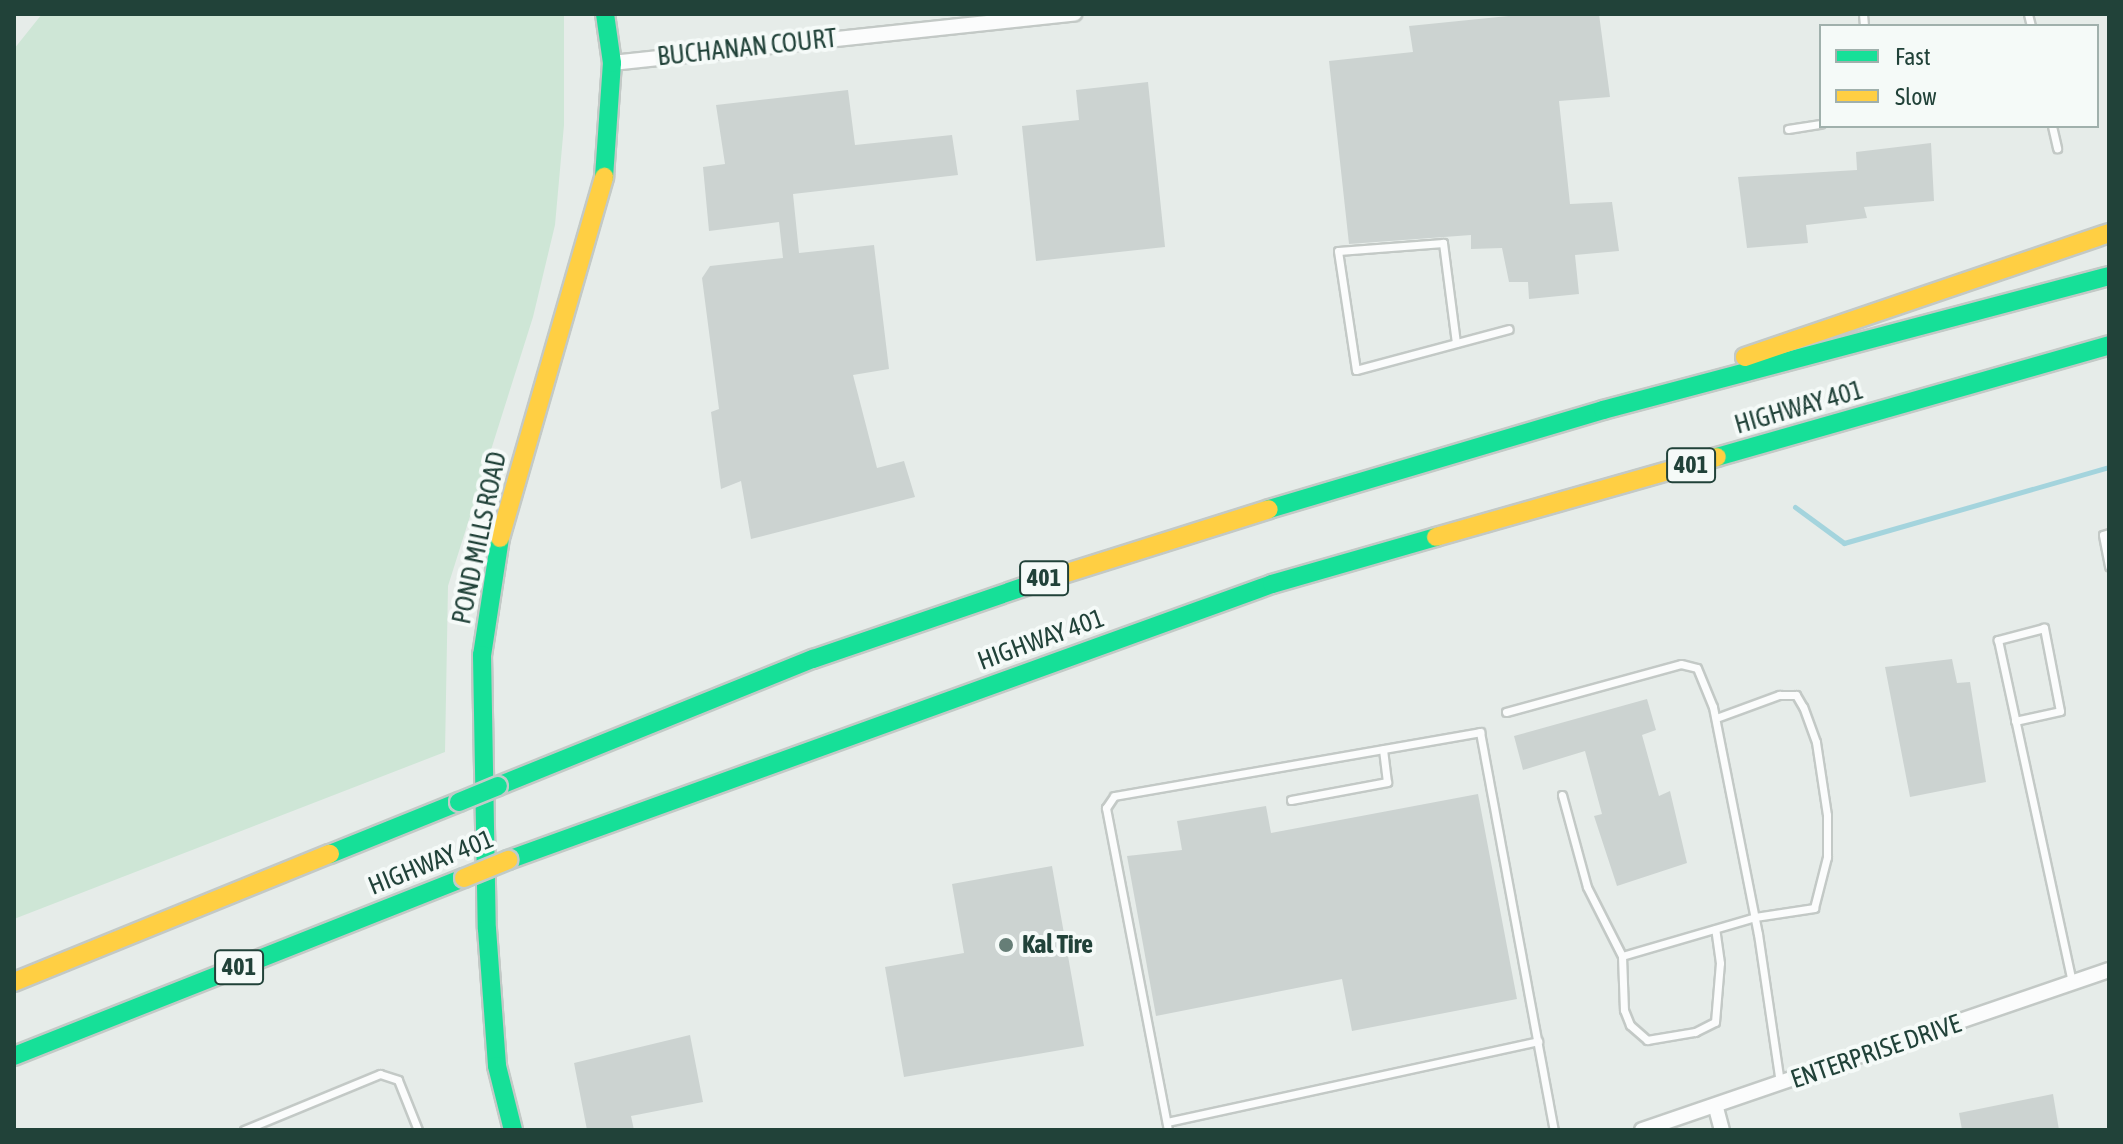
<!DOCTYPE html>
<style>
body{margin:0}
#map{position:relative;width:2123px;height:1144px;overflow:hidden;background:#e6ece9;font-family:"Asap Condensed",sans-serif}
div>[style]{position:absolute}
.green>*{inset:0;background:#cee6d6}
.stream>*{height:5px;margin:-2.5px;padding:0 2.5px;transform-origin:2.5px;border-radius:2.5px;background:#a4d4dd}
.building>*{inset:0;background:#ccd3d1}
.roads{filter:drop-shadow(2px 0 #c3c9c6) drop-shadow(-2px 0 #c3c9c6) drop-shadow(0 2px #c3c9c6) drop-shadow(0 -2px #c3c9c6)}
.lane>*{height:7px;margin:-3.5px;padding:0 3.5px;transform-origin:3.5px;border-radius:3.5px;background:#fbfcfc}
.street>*{height:14px;margin:-7px;padding:0 7px;transform-origin:7px;border-radius:7px;background:#fbfcfc}
.fast>*{height:18px;margin:-9px;padding:0 9px;transform-origin:9px;border-radius:9px;background:#16e098}
.slow>*{height:18px;margin:-9px;padding:0 9px;transform-origin:9px;border-radius:9px;background:#ffcf43}
.bridges{filter:drop-shadow(2px 0 #c1cbc8) drop-shadow(-2px 0 #c1cbc8) drop-shadow(0 2px #c1cbc8) drop-shadow(0 -2px #c1cbc8)}
.fast-bridge>*{height:18px;margin:-9px;padding:0 9px;transform-origin:9px;border-radius:9px;background:#16e098}
.slow-bridge>*{height:18px;margin:-9px;padding:0 9px;transform-origin:9px;border-radius:9px;background:#ffcf43}
.dots>*{width:22px;height:22px;translate:-50% -50%;box-sizing:border-box;border:4px solid #f5faf8;border-radius:50%}
span{translate:-50% -50%;white-space:nowrap;text-align:center;line-height:1.15;-webkit-text-stroke:8px #f5faf8;paint-order:stroke}
.shield-label span{padding:2px 6px;background:#f5faf8;border:2px solid;border-radius:6px;-webkit-text-stroke-width:0}
.shield-label{font-size:24px;color:#214239;font-weight:700}
.street-label{font-size:26px;color:#214239}
.poi-label{font-size:26px;color:#214239;font-weight:700}
.left{translate:0 -50%;text-align:left}
.frame{position:absolute;inset:0;border:16px solid #214239;pointer-events:none}
.legend{position:absolute;left:1819px;top:24px;width:280px;height:104px;box-sizing:border-box;background:#f5faf8;border:2px solid #a0b0ac;margin:0;padding:10px 14px;list-style:none;font-size:24px;color:#214239}
.legend li{display:flex;align-items:center;gap:16px;height:40px}
.legend b{width:40px;border:2px solid #a0b0ac}
</style>
<div id="map">
<div class="green">
<i style="clip-path:polygon(42px 14px,564px 14px,564px 125px,555px 225px,533px 317px,448px 586px,445px 752px,14px 919px,14px 49px)"></i>
</div>
<div class="stream">
<i style="left:1795px;top:507px;width:61px;rotate:36.3deg"></i>
<i style="left:1844px;top:543px;width:276px;rotate:-16deg"></i>
</div>
<div class="building">
<i style="clip-path:polygon(1528px 14px,1599px 14px,1610px 97px,1559px 101px,1570px 204px,1612px 202px,1619px 251px,1575px 255px,1579px 294px,1529px 299px,1528px 282px,1509px 282px,1502px 248px,1471px 249px,1471px 235px,1349px 244px,1329px 61px,1413px 52px,1409px 26px)"></i>
<i style="clip-path:polygon(1148px 82px,1165px 247px,1036px 261px,1022px 126px,1079px 120px,1076px 90px)"></i>
<i style="clip-path:polygon(848px 90px,855px 145px,952px 135px,958px 175px,793px 194px,799px 253px,874px 245px,889px 369px,853px 375px,877px 468px,904px 461px,915px 497px,751px 539px,741px 481px,721px 489px,711px 412px,719px 409px,702px 278px,710px 266px,783px 258px,779px 222px,709px 231px,703px 167px,725px 164px,716px 105px)"></i>
<i style="clip-path:polygon(1931px 143px,1934px 201px,1864px 207px,1867px 218px,1806px 225px,1808px 243px,1747px 248px,1738px 177px,1857px 170px,1856px 152px)"></i>
<i style="clip-path:polygon(1952px 659px,1957px 683px,1970px 682px,1986px 782px,1910px 797px,1885px 667px)"></i>
<i style="clip-path:polygon(1647px 699px,1656px 730px,1642px 735px,1659px 796px,1670px 791px,1687px 863px,1617px 886px,1594px 816px,1602px 814px,1585px 751px,1523px 770px,1514px 736px)"></i>
<i style="clip-path:polygon(1478px 794px,1517px 999px,1352px 1031px,1342px 979px,1156px 1016px,1127px 856px,1182px 850px,1177px 821px,1266px 806px,1271px 833px)"></i>
<i style="clip-path:polygon(1052px 866px,1084px 1046px,904px 1077px,885px 967px,964px 953px,952px 884px)"></i>
<i style="clip-path:polygon(690px 1035px,703px 1102px,631px 1116px,634px 1130px,587px 1130px,574px 1063px)"></i>
<i style="clip-path:polygon(2053px 1094px,2059px 1130px,1962px 1130px,1959px 1113px)"></i>
</div>
<div class="roads">
<div class="lane">
<i style="left:1863px;top:14px;width:12px;rotate:85deg"></i>
<i style="left:2028px;top:14px;width:12px;rotate:76deg"></i>
<i style="left:2052px;top:126px;width:23px;rotate:77deg"></i>
<i style="left:1788px;top:129px;width:33px;rotate:-9deg"></i>
<i style="left:1456px;top:343px;width:101px;rotate:-97.4deg"></i>
<i style="left:1443px;top:243px;width:105px;rotate:175.6deg"></i>
<i style="left:1338px;top:251px;width:120px;rotate:81.4deg"></i>
<i style="left:1356px;top:370px;width:158px;rotate:-15deg"></i>
<i style="left:2109px;top:533px;width:6px;rotate:162deg"></i>
<i style="left:2103px;top:535px;width:32px;rotate:79deg"></i>
<i style="left:1506px;top:712px;width:181px;rotate:-15.3deg"></i>
<i style="left:1681px;top:664px;width:16px;rotate:14deg"></i>
<i style="left:1697px;top:668px;width:42px;rotate:67.7deg"></i>
<i style="left:1713px;top:707px;width:231px;rotate:78.8deg"></i>
<i style="left:1758px;top:934px;width:151px;rotate:81.6deg"></i>
<i style="left:2015px;top:721px;width:46px;rotate:-12.5deg"></i>
<i style="left:2060px;top:711px;width:85px;rotate:-100.9deg"></i>
<i style="left:2044px;top:628px;width:48px;rotate:165.4deg"></i>
<i style="left:1998px;top:640px;width:351px;rotate:77.8deg"></i>
<i style="left:1562px;top:795px;width:95px;rotate:74.8deg"></i>
<i style="left:1587px;top:887px;width:77px;rotate:63.1deg"></i>
<i style="left:1622px;top:956px;width:139px;rotate:-16.3deg"></i>
<i style="left:1755px;top:917px;width:60px;rotate:-8.7deg"></i>
<i style="left:1814px;top:908px;width:53px;rotate:-75.7deg"></i>
<i style="left:1827px;top:857px;width:42px;rotate:-90deg"></i>
<i style="left:1827px;top:815px;width:74px;rotate:-98.6deg"></i>
<i style="left:1816px;top:742px;width:37px;rotate:-110deg"></i>
<i style="left:1803px;top:707px;width:14px;rotate:-120deg"></i>
<i style="left:1796px;top:695px;width:17px;rotate:180deg"></i>
<i style="left:1779px;top:695px;width:67px;rotate:159.9deg"></i>
<i style="left:1291px;top:800px;width:98px;rotate:-10.6deg"></i>
<i style="left:1387px;top:782px;width:33px;rotate:-97deg"></i>
<i style="left:1622px;top:956px;width:54px;rotate:87.9deg"></i>
<i style="left:1624px;top:1010px;width:16px;rotate:68deg"></i>
<i style="left:1630px;top:1025px;width:23px;rotate:41deg"></i>
<i style="left:1647px;top:1040px;width:49px;rotate:-9.5deg"></i>
<i style="left:1695px;top:1032px;width:22px;rotate:-27deg"></i>
<i style="left:1715px;top:1022px;width:59px;rotate:-85.2deg"></i>
<i style="left:1720px;top:963px;width:34px;rotate:-98deg"></i>
<i style="left:1167px;top:1122px;width:380px;rotate:-12.3deg"></i>
<i style="left:244px;top:1130px;width:147px;rotate:-22.4deg"></i>
<i style="left:380px;top:1074px;width:19px;rotate:18deg"></i>
<i style="left:398px;top:1080px;width:54px;rotate:68.2deg"></i>
<i style="left:1168px;top:1130px;width:328px;rotate:-100.9deg"></i>
<i style="left:1106px;top:808px;width:14px;rotate:-56deg"></i>
<i style="left:1114px;top:796px;width:372px;rotate:-9.9deg"></i>
<i style="left:1480px;top:732px;width:405px;rotate:79.5deg"></i>
</div>
<div class="street">
<i style="left:612px;top:63px;width:465px;rotate:-6.1deg"></i>
<i style="left:1716px;top:1108px;width:23px;rotate:75deg"></i>
<i style="left:1642px;top:1130px;width:494px;rotate:-18.9deg"></i>
</div>
<div class="fast">
<i style="left:604px;top:177px;width:114px;rotate:-86deg"></i>
<i style="left:612px;top:63px;width:49px;rotate:-98.1deg"></i>
<i style="left:1717px;top:457px;width:408px;rotate:-15.9deg"></i>
<i style="left:1269px;top:509px;width:348px;rotate:-16.5deg"></i>
<i style="left:1603px;top:410px;width:523px;rotate:-14.83deg"></i>
<i style="left:500px;top:538px;width:118px;rotate:98.7deg"></i>
<i style="left:482px;top:655px;width:274px;rotate:89deg"></i>
<i style="left:487px;top:929px;width:137px;rotate:85.8deg"></i>
<i style="left:497px;top:1066px;width:66px;rotate:76deg"></i>
<i style="left:498px;top:786px;width:340px;rotate:-22deg"></i>
<i style="left:813px;top:659px;width:235px;rotate:-18.9deg"></i>
<i style="left:330px;top:854px;width:139px;rotate:-22deg"></i>
<i style="left:508px;top:860px;width:812px;rotate:-19.86deg"></i>
<i style="left:1272px;top:584px;width:171px;rotate:-16deg"></i>
<i style="left:14px;top:1056px;width:484px;rotate:-21.6deg"></i>
</div>
<div class="slow">
<i style="left:1745px;top:357px;width:385px;rotate:-18.8deg"></i>
<i style="left:1436px;top:537px;width:292px;rotate:-15.9deg"></i>
<i style="left:500px;top:538px;width:376px;rotate:-73.9deg"></i>
<i style="left:1035px;top:583px;width:245px;rotate:-17.5deg"></i>
<i style="left:14px;top:982px;width:341px;rotate:-22.1deg"></i>
</div>
</div>
<div class="bridges">
<div class="fast-bridge">
<i style="left:459px;top:802px;width:42px;rotate:-22.3deg"></i>
</div>
<div class="slow-bridge">
<i style="left:464px;top:878px;width:48px;rotate:-22.2deg"></i>
</div>
</div>
<div class="dots">
<i style="left:1006px;top:945px;background:#667e77"></i>
</div>
<div class="shield-label">
<span style="left:1691px;top:465px">401</span>
<span style="left:1044px;top:578px">401</span>
<span style="left:239px;top:967px">401</span>
</div>
<div class="street-label">
<span style="left:747px;top:48px;rotate:-6deg">BUCHANAN COURT</span>
<span style="left:1799px;top:408px;rotate:-16deg">HIGHWAY 401</span>
<span style="left:480px;top:538px;rotate:-78deg">POND MILLS ROAD</span>
<span style="left:1041px;top:640px;rotate:-20deg">HIGHWAY 401</span>
<span style="left:431px;top:863px;rotate:-22deg">HIGHWAY 401</span>
<span style="left:1876px;top:1052px;rotate:-19deg">ENTERPRISE DRIVE</span>
</div>
<div class="poi-label">
<span class="left" style="left:1022px;top:945px">Kal Tire</span>
</div>
<div class="frame"></div>
<ul class="legend">
<li><b style="height:10px;background:#16e098"></b>Fast</li>
<li><b style="height:10px;background:#ffcf43"></b>Slow</li>
</ul>
</div>
